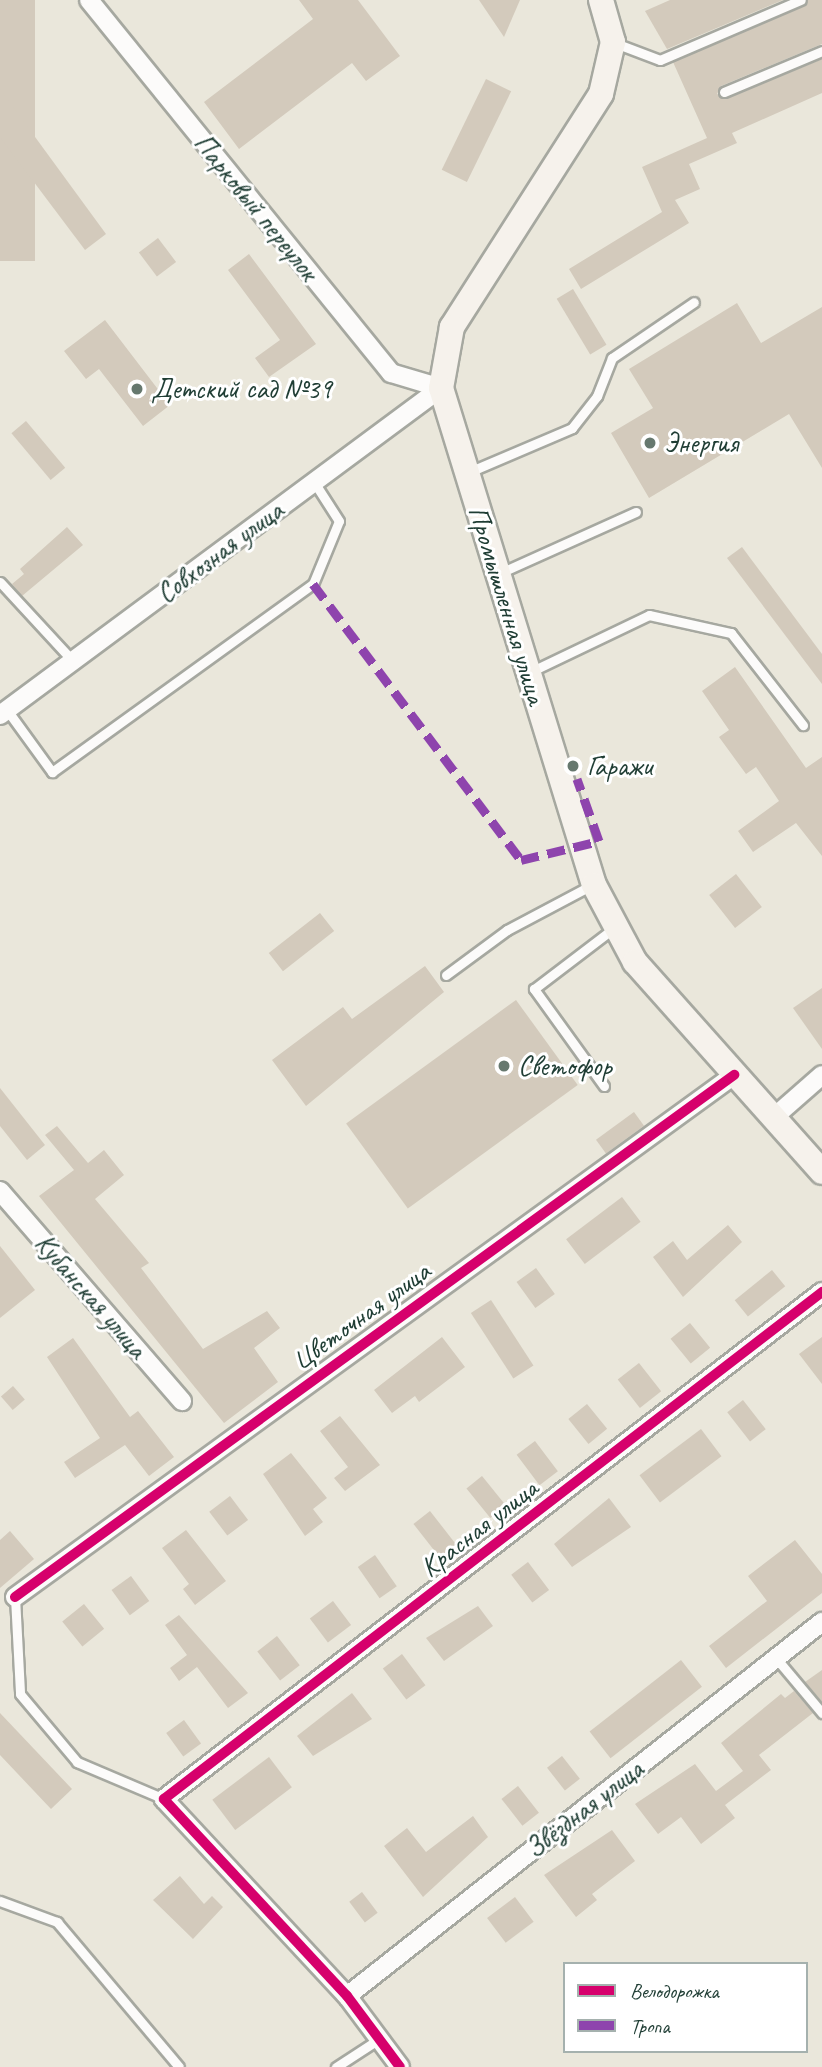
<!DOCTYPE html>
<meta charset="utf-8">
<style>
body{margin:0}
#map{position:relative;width:822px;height:2067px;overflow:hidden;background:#eae7db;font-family:Caveat,sans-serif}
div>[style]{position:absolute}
.building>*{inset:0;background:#d3cabc;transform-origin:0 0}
.roads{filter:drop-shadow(2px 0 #a6a8a0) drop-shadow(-2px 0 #a6a8a0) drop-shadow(0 2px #a6a8a0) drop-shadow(0 -2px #a6a8a0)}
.service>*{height:9px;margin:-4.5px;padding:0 4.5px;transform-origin:4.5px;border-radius:4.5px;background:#fcfbfa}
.minor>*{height:18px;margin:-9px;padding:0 9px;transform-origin:9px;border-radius:9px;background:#fcfbfa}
.secondary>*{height:24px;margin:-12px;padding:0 12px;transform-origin:12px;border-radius:12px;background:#f6f2ec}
.quiet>*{height:9px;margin-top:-4.5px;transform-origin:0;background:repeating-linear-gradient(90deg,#8e44ad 0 18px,transparent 0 27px)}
.cycleway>*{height:10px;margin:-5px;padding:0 5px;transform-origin:5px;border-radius:5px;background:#d6006c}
.dots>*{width:19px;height:19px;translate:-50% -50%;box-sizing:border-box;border:4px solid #fff;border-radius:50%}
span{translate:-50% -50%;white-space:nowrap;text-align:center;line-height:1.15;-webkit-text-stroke:6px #fff;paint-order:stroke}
.street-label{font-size:28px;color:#1f3d34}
.poi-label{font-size:28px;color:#1f3d34}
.left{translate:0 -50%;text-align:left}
.legend{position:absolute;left:563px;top:1962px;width:245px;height:91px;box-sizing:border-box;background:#fff;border:2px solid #a5b1ae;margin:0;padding:9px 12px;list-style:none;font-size:21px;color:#1f3d34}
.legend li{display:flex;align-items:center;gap:14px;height:35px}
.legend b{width:35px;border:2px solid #a5b1ae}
</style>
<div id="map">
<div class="building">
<i style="left:0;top:0;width:35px;height:261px"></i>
<i style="clip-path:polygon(299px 0,358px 0,400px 56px,366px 81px,352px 63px,239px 149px,204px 102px,313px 19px)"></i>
<i style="clip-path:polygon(479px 0,520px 0,504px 37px)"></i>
<i style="clip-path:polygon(670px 0,783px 0,667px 49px,645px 11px)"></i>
<i style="clip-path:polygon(808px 0,822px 0,822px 44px,721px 86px,717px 94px,727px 98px,822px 59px,822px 93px,732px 133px,737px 143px,689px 164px,700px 189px,675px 200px,689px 223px,581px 289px,569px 269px,662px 212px,642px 167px,707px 138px,673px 62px)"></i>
<i style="left:486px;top:79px;width:28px;height:101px;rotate:26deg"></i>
<i style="clip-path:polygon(0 89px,106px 234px,85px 250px,0 137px)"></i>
<i style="left:158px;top:238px;width:30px;height:24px;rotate:53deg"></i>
<i style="clip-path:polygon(249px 254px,316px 344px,269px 377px,255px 358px,280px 340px,228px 270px)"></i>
<i style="left:573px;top:289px;width:65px;height:19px;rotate:59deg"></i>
<i style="clip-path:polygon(737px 303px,761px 343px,822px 307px,822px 468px,789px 414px,649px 498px,611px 433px,653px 408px,629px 369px)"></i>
<i style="clip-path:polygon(105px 320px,170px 405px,143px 426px,99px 369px,86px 379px,64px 351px)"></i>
<i style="left:26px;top:421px;width:61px;height:19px;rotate:50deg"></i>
<i style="clip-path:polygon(67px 527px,83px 545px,22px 596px,12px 584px,24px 574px,20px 569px)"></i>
<i style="clip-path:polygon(742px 547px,822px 654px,822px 684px,727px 558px)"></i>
<i style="clip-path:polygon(735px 667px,806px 768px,822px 757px,822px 856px,796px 823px,753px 852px,738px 831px,779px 801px,756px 767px,746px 774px,719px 737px,729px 730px,702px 691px)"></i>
<i style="left:736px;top:874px;width:42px;height:34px;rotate:52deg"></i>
<i style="left:320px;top:913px;width:23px;height:65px;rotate:52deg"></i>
<i style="clip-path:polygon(425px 966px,444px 992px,306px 1106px,272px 1060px,343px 1007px,352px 1019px)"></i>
<i style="clip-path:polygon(822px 988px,822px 1049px,793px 1008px)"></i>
<i style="left:516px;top:1000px;width:105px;height:210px;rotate:54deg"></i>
<i style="clip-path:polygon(0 1088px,45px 1145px,27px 1160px,0 1126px)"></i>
<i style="left:634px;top:1112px;width:17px;height:47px;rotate:54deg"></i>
<i style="clip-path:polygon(57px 1126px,88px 1163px,104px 1150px,124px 1175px,95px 1199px,149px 1263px,141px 1268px,203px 1349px,267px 1311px,280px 1328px,254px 1348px,278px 1382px,224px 1423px,39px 1196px,74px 1170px,45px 1135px)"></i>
<i style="left:622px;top:1197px;width:31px;height:70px;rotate:53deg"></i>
<i style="clip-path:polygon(728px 1225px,742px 1242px,683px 1297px,653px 1257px,673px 1241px,687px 1260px)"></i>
<i style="clip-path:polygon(0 1246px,35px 1290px,0 1318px)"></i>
<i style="left:536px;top:1268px;width:32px;height:24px;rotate:54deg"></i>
<i style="left:772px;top:1270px;width:21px;height:48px;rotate:51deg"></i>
<i style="left:491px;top:1300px;width:78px;height:24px;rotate:57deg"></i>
<i style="left:690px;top:1323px;width:32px;height:25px;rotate:51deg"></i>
<i style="clip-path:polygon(442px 1337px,465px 1367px,419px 1402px,415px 1396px,392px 1413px,374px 1390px)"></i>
<i style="clip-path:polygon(822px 1337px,822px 1384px,799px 1354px)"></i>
<i style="clip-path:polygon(73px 1338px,130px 1417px,138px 1411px,174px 1457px,149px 1476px,125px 1445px,75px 1478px,64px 1462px,100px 1438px,47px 1357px)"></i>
<i style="left:639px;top:1363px;width:36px;height:27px;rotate:52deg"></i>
<i style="left:13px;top:1386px;width:18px;height:16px;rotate:49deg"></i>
<i style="left:743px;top:1400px;width:37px;height:20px;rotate:52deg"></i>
<i style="left:587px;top:1404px;width:32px;height:24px;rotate:51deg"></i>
<i style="clip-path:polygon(340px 1416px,380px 1465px,345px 1491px,334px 1478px,348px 1467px,320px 1431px)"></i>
<i style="left:701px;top:1429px;width:34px;height:77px;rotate:53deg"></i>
<i style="left:535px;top:1441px;width:38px;height:23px;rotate:53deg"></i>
<i style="clip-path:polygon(291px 1453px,327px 1498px,313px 1509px,323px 1522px,305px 1536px,263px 1474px)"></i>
<i style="left:482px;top:1476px;width:38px;height:20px;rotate:51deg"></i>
<i style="left:230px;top:1496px;width:30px;height:26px;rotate:53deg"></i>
<i style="clip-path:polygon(609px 1498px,631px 1527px,572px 1567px,554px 1544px)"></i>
<i style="left:430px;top:1511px;width:44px;height:21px;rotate:52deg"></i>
<i style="clip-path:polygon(186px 1530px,226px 1581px,195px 1605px,183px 1589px,189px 1584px,162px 1548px)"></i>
<i style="clip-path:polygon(10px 1531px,34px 1559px,0 1588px,0 1540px)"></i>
<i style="clip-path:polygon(795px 1540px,822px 1574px,822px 1593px,726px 1668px,709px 1646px,767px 1601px,748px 1576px)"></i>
<i style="left:375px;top:1555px;width:38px;height:21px;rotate:55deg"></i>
<i style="left:528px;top:1562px;width:35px;height:21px;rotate:53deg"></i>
<i style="left:131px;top:1576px;width:31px;height:24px;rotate:54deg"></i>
<i style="left:333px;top:1601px;width:30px;height:29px;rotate:53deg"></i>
<i style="left:84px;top:1604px;width:32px;height:28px;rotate:51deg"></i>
<i style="clip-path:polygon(478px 1606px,493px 1626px,444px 1661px,426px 1638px)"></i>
<i style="clip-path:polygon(179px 1615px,248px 1693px,228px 1708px,197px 1667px,179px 1681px,170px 1668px,187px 1655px,165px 1625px)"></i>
<i style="left:277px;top:1636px;width:37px;height:25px;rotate:52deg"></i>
<i style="left:402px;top:1654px;width:39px;height:24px;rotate:53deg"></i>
<i style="left:681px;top:1660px;width:34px;height:116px;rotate:52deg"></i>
<i style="clip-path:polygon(822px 1670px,822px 1702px,805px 1682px)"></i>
<i style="clip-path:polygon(794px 1691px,813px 1713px,759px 1755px,771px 1770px,725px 1805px,735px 1818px,701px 1844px,681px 1817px,658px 1834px,635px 1804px,695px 1764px,716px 1791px,743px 1771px,721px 1743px,781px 1694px,785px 1698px)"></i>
<i style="clip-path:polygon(352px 1693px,372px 1719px,313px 1756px,297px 1736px)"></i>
<i style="clip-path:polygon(0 1713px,72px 1789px,51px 1809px,0 1755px)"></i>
<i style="left:184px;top:1720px;width:29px;height:22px;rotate:54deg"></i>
<i style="left:562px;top:1756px;width:29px;height:19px;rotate:52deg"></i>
<i style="left:269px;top:1757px;width:38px;height:71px;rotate:53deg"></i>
<i style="left:518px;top:1786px;width:34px;height:21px;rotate:52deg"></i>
<i style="clip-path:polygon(473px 1816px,488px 1837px,423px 1897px,384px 1846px,407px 1828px,426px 1852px)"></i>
<i style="clip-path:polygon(612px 1830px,635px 1861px,592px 1894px,597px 1900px,576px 1917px,544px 1875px)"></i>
<i style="clip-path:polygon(180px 1876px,204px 1904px,212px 1896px,223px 1907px,193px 1939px,153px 1900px)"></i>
<i style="left:362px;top:1892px;width:26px;height:16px;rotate:53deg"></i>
<i style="left:515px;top:1897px;width:31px;height:35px;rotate:53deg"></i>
</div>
<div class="roads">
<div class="service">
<i style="left:615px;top:43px;width:48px;rotate:20.7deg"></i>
<i style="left:660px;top:60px;width:153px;rotate:-23.1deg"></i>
<i style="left:724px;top:92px;width:106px;rotate:-22.7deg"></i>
<i style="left:469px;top:472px;width:112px;rotate:-23.1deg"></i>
<i style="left:572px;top:428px;width:41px;rotate:-52deg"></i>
<i style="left:597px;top:396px;width:41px;rotate:-68.5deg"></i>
<i style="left:612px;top:358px;width:99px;rotate:-34.3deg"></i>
<i style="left:500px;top:573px;width:149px;rotate:-24.2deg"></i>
<i style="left:0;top:582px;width:108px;rotate:47.3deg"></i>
<i style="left:530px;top:672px;width:132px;rotate:-25.6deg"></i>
<i style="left:649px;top:615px;width:84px;rotate:12.4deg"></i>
<i style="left:731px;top:633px;width:117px;rotate:52deg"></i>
<i style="left:7px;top:710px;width:77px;rotate:54deg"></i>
<i style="left:52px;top:772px;width:322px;rotate:-35.8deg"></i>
<i style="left:313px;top:584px;width:68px;rotate:-67.6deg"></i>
<i style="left:339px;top:521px;width:46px;rotate:-122.7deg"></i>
<i style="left:446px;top:975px;width:76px;rotate:-36.4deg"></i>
<i style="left:507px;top:930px;width:96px;rotate:-27.9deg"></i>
<i style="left:604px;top:1086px;width:120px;rotate:-125.8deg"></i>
<i style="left:534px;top:989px;width:101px;rotate:-37.3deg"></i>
<i style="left:15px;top:1597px;width:97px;rotate:87deg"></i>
<i style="left:20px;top:1694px;width:89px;rotate:50deg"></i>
<i style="left:77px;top:1762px;width:95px;rotate:23deg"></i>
<i style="left:776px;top:1658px;width:72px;rotate:50.1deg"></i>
<i style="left:0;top:1901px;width:61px;rotate:20.2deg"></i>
<i style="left:57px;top:1922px;width:189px;rotate:49.9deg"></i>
<i style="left:336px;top:2067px;width:51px;rotate:-33.1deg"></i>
</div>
<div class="minor">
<i style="left:89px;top:0;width:480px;rotate:51deg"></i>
<i style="left:391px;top:373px;width:52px;rotate:16.7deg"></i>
<i style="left:0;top:715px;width:549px;rotate:-36.56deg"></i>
<i style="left:773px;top:1118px;width:65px;rotate:-41.3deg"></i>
<i style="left:0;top:1191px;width:278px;rotate:49.1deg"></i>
<i style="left:15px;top:1597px;width:889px;rotate:-35.98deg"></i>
<i style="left:347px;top:1996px;width:605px;rotate:-38.22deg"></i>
<i style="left:400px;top:2067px;width:89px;rotate:-126.7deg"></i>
<i style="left:347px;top:1996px;width:269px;rotate:-132.9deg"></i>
<i style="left:164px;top:1799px;width:831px;rotate:-37.61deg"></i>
</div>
<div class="secondary">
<i style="left:601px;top:0;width:44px;rotate:74.1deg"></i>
<i style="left:613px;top:42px;width:53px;rotate:103deg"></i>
<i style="left:601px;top:94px;width:277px;rotate:122.6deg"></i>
<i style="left:452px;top:327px;width:62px;rotate:100.2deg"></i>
<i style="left:441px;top:388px;width:520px;rotate:72.89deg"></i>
<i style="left:594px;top:885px;width:87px;rotate:62deg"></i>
<i style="left:635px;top:962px;width:281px;rotate:48.3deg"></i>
</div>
</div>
<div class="quiet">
<i style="left:313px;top:584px;width:346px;rotate:53deg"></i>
<i style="left:521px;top:860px;width:80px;rotate:-13.7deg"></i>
<i style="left:599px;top:841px;width:66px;rotate:-109.5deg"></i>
</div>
<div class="cycleway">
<i style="left:15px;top:1597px;width:889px;rotate:-35.98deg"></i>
<i style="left:400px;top:2067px;width:89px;rotate:-126.7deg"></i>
<i style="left:347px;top:1996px;width:269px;rotate:-132.9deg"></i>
<i style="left:164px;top:1799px;width:831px;rotate:-37.61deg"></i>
</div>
<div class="dots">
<i style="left:137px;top:389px;background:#66786e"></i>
<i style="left:650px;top:443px;background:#66786e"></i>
<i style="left:573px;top:766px;background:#66786e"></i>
<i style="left:504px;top:1066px;background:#66786e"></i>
</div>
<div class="street-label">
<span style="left:256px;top:207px;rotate:51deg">Парковый переулок</span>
<span style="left:220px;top:552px;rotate:-37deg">Совхозная улица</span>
<span style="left:507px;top:605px;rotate:73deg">Промышленная улица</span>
<span style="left:91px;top:1296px;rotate:49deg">Кубанская улица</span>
<span style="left:361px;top:1316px;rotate:-36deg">Цветочная улица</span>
<span style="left:479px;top:1528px;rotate:-38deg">Красная улица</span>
<span style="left:584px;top:1809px;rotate:-38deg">Звёздная улица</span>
</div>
<div class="poi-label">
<span class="left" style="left:151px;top:389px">Детский сад №39</span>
<span class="left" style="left:664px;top:443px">Энергия</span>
<span class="left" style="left:587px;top:766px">Гаражи</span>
<span class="left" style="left:518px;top:1066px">Светофор</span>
</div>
<ul class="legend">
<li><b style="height:9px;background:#d6006c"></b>Велодорожка</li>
<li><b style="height:9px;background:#8e44ad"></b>Тропа</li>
</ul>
</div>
